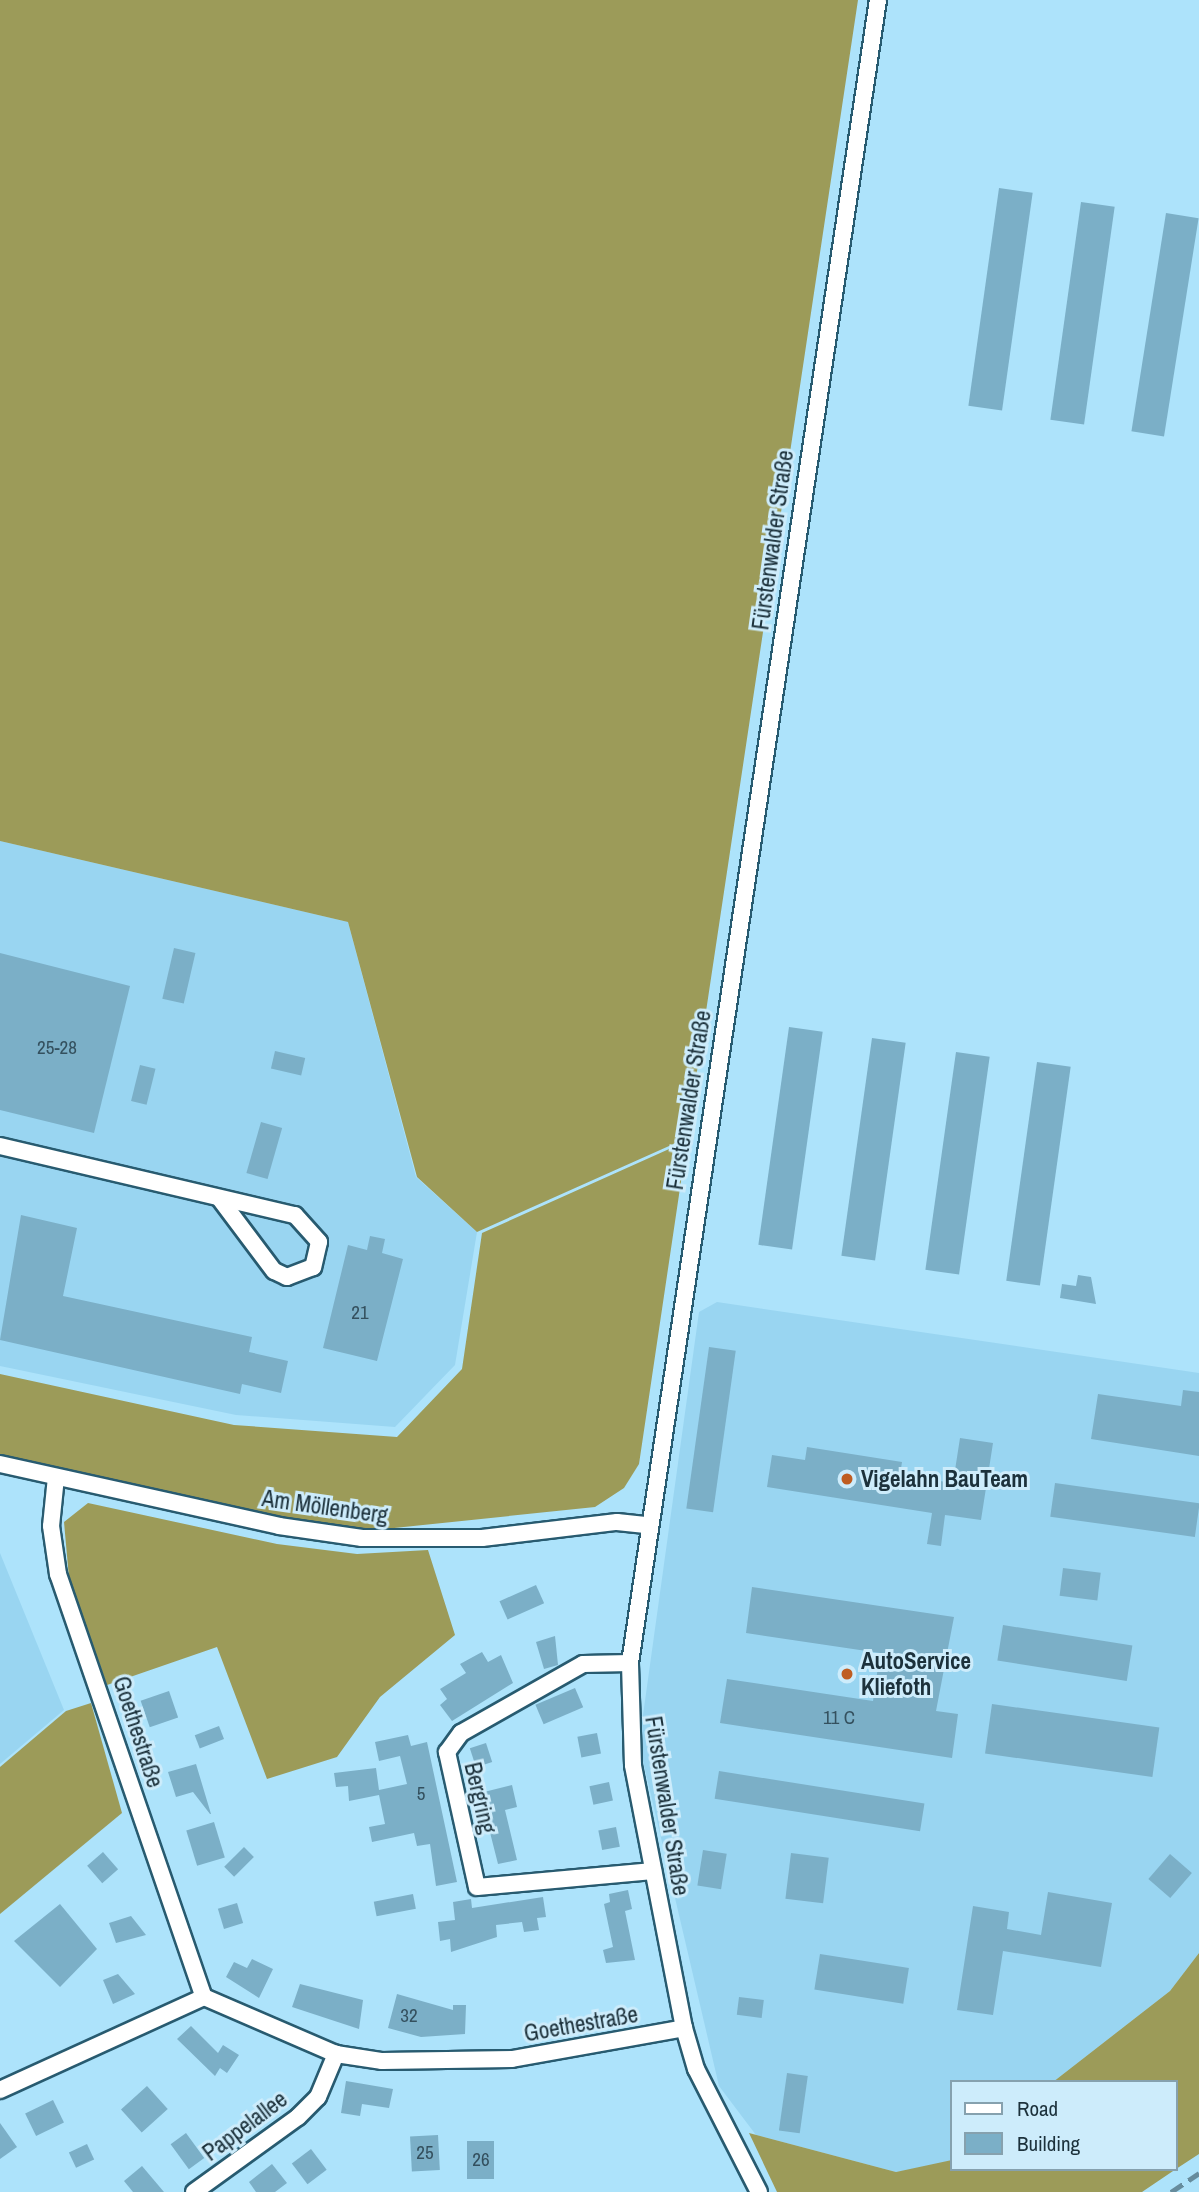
<!DOCTYPE html>
<meta charset="utf-8">
<style>
body{margin:0}
#map{position:relative;width:1199px;height:2192px;overflow:hidden;background:#ade3fb;font-family:"Archivo Narrow",sans-serif}
div>[style]{position:absolute}
.built>*{inset:0;background:#99d5f1}
.forest>*{inset:0;background:#9c9b59}
.building>*{inset:0;background:#7bafc7;transform-origin:0 0}
.roads{filter:drop-shadow(2px 0 #285b70) drop-shadow(-2px 0 #285b70) drop-shadow(0 2px #285b70) drop-shadow(0 -2px #285b70)}
.street>*{height:16px;margin:-8px;padding:0 8px;transform-origin:8px;border-radius:8px;background:#fff}
.rail>*{height:5px;margin-top:-2.5px;transform-origin:0;background:repeating-linear-gradient(90deg,#668c9d 0 14px,transparent 0 21px)}
.dots>*{width:19px;height:19px;translate:-50% -50%;box-sizing:border-box;border:4px solid #cdecfb;border-radius:50%}
span{translate:-50% -50%;white-space:nowrap;text-align:center;line-height:1.15;-webkit-text-stroke:6px #cdecfb;paint-order:stroke}
.number-label{font-size:19px;color:#34505e}
.number-label span{-webkit-text-stroke-width:0}
.street-label{font-size:23px;color:#1c313b}
.poi-label{font-size:23px;color:#1c313b;font-weight:700}
.left{translate:0 -50%;text-align:left}
.legend{position:absolute;left:950px;top:2080px;width:228px;height:91px;box-sizing:border-box;background:#cdecfb;border:2px solid #86a1ae;margin:0;padding:9px 12px;list-style:none;font-size:21px;color:#1c313b}
.legend li{display:flex;align-items:center;gap:14px;height:35px}
.legend b{width:35px;border:2px solid #86a1ae}
</style>
<div id="map">
<div class="built">
<i style="clip-path:polygon(0 841px,348px 922px,416px 1177px,477px 1232px,455px 1365px,395px 1427px,236px 1415px,0 1366px)"></i>
<i style="clip-path:polygon(717px 1302px,1199px 1373px,1199px 1953px,1170px 1991px,1053px 2082px,952px 2082px,952px 2160px,947px 2164px,896px 2172px,756px 2135px,719px 2086px,639px 1744px,699px 1312px)"></i>
<i style="clip-path:polygon(0 1553px,64px 1710px,0 1764px)"></i>
</div>
<div class="forest">
<i style="clip-path:polygon(0 0,858px 0,687px 1138px,477px 1232px,417px 1177px,348px 922px,0 841px)"></i>
<i style="clip-path:polygon(687px 1141px,639px 1464px,624px 1488px,595px 1507px,356px 1532px,279px 1522px,0 1455px,0 1374px,234px 1425px,397px 1437px,462px 1369px,482px 1233px)"></i>
<i style="clip-path:polygon(88px 1503px,277px 1544px,357px 1554px,428px 1550px,455px 1635px,380px 1697px,337px 1757px,267px 1779px,217px 1647px,107px 1685px,69px 1578px,64px 1522px)"></i>
<i style="clip-path:polygon(91px 1703px,122px 1813px,0 1914px,0 1767px,66px 1711px)"></i>
<i style="clip-path:polygon(1199px 1953px,1199px 2154px,1176px 2169px,1176px 2082px,1053px 2082px,1170px 1991px)"></i>
<i style="clip-path:polygon(749px 2133px,896px 2172px,952px 2160px,952px 2169px,1176px 2169px,1142px 2192px,777px 2192px)"></i>
</div>
<div class="building">
<i style="left:999px;top:188px;width:34px;height:220px;rotate:8deg"></i>
<i style="left:1081px;top:202px;width:34px;height:220px;rotate:8deg"></i>
<i style="left:1166px;top:213px;width:33px;height:221px;rotate:9deg"></i>
<i style="left:174px;top:948px;width:22px;height:52px;rotate:13deg"></i>
<i style="clip-path:polygon(0 953px,130px 986px,94px 1133px,0 1110px)"></i>
<i style="left:789px;top:1027px;width:34px;height:220px;rotate:8deg"></i>
<i style="left:872px;top:1038px;width:34px;height:220px;rotate:8deg"></i>
<i style="left:275px;top:1051px;width:31px;height:18px;rotate:13deg"></i>
<i style="left:956px;top:1052px;width:34px;height:220px;rotate:8deg"></i>
<i style="left:1037px;top:1062px;width:34px;height:221px;rotate:8deg"></i>
<i style="left:140px;top:1065px;width:16px;height:37px;rotate:14deg"></i>
<i style="left:261px;top:1122px;width:22px;height:53px;rotate:16deg"></i>
<i style="clip-path:polygon(21px 1215px,77px 1228px,63px 1296px,252px 1337px,249px 1352px,288px 1361px,281px 1393px,242px 1384px,240px 1394px,0 1340px)"></i>
<i style="clip-path:polygon(370px 1236px,385px 1239px,382px 1253px,403px 1259px,377px 1361px,323px 1348px,348px 1245px,367px 1250px)"></i>
<i style="clip-path:polygon(1078px 1275px,1091px 1277px,1096px 1304px,1060px 1298px,1062px 1284px,1076px 1286px)"></i>
<i style="left:709px;top:1347px;width:27px;height:163px;rotate:8deg"></i>
<i style="clip-path:polygon(1183px 1390px,1199px 1392px,1199px 1456px,1091px 1439px,1098px 1394px,1181px 1406px)"></i>
<i style="clip-path:polygon(960px 1438px,993px 1443px,981px 1520px,945px 1515px,941px 1546px,927px 1544px,932px 1513px,767px 1487px,772px 1455px,805px 1460px,807px 1447px,902px 1462px,900px 1475px,953px 1483px)"></i>
<i style="left:1055px;top:1483px;width:146px;height:34px;rotate:8deg"></i>
<i style="left:1063px;top:1568px;width:38px;height:28px;rotate:7deg"></i>
<i style="left:536px;top:1585px;width:20px;height:40px;rotate:66deg"></i>
<i style="clip-path:polygon(752px 1587px,954px 1617px,936px 1711px,958px 1714px,952px 1758px,720px 1723px,727px 1679px,873px 1701px,880px 1653px,746px 1633px)"></i>
<i style="left:1003px;top:1625px;width:131px;height:36px;rotate:9deg"></i>
<i style="clip-path:polygon(555px 1636px,558px 1665px,544px 1669px,536px 1642px)"></i>
<i style="clip-path:polygon(482px 1652px,488px 1662px,501px 1655px,513px 1683px,452px 1721px,440px 1705px,447px 1699px,440px 1689px,466px 1673px,460px 1664px)"></i>
<i style="left:575px;top:1688px;width:21px;height:43px;rotate:67deg"></i>
<i style="left:169px;top:1691px;width:28px;height:30px;rotate:71deg"></i>
<i style="left:992px;top:1704px;width:169px;height:50px;rotate:8deg"></i>
<i style="left:219px;top:1726px;width:14px;height:26px;rotate:69deg"></i>
<i style="left:597px;top:1733px;width:21px;height:20px;rotate:79deg"></i>
<i style="clip-path:polygon(408px 1735px,411px 1746px,427px 1742px,457px 1882px,436px 1886px,430px 1844px,417px 1846px,414px 1833px,372px 1842px,369px 1827px,385px 1824px,379px 1795px,349px 1801px,348px 1786px,336px 1787px,334px 1773px,376px 1768px,379px 1790px,407px 1784px,400px 1756px,379px 1761px,375px 1742px)"></i>
<i style="left:486px;top:1743px;width:20px;height:17px;rotate:72deg"></i>
<i style="clip-path:polygon(196px 1764px,211px 1814px,210px 1814px,193px 1792px,176px 1797px,168px 1772px)"></i>
<i style="left:719px;top:1771px;width:208px;height:28px;rotate:9deg"></i>
<i style="left:609px;top:1782px;width:19px;height:20px;rotate:78deg"></i>
<i style="clip-path:polygon(512px 1785px,517px 1807px,505px 1810px,517px 1860px,498px 1864px,480px 1793px)"></i>
<i style="left:214px;top:1822px;width:37px;height:29px;rotate:73deg"></i>
<i style="left:616px;top:1827px;width:20px;height:18px;rotate:79deg"></i>
<i style="left:244px;top:1847px;width:14px;height:28px;rotate:45deg"></i>
<i style="left:703px;top:1850px;width:24px;height:36px;rotate:9deg"></i>
<i style="left:103px;top:1852px;width:23px;height:21px;rotate:49deg"></i>
<i style="left:791px;top:1853px;width:38px;height:46px;rotate:7deg"></i>
<i style="left:1170px;top:1854px;width:29px;height:33px;rotate:41deg"></i>
<i style="clip-path:polygon(628px 1890px,632px 1909px,625px 1911px,635px 1960px,606px 1963px,603px 1950px,613px 1947px,604px 1904px,610px 1902px,609px 1894px)"></i>
<i style="clip-path:polygon(1048px 1892px,1112px 1903px,1101px 1967px,1003px 1951px,993px 2015px,957px 2010px,973px 1906px,1009px 1912px,1007px 1929px,1041px 1935px)"></i>
<i style="left:413px;top:1894px;width:15px;height:40px;rotate:79deg"></i>
<i style="clip-path:polygon(543px 1897px,546px 1917px,537px 1918px,539px 1930px,524px 1932px,522px 1922px,496px 1925px,497px 1937px,451px 1952px,450px 1939px,440px 1941px,438px 1922px,455px 1920px,453px 1902px,471px 1899px,472px 1908px)"></i>
<i style="left:237px;top:1903px;width:21px;height:20px;rotate:73deg"></i>
<i style="clip-path:polygon(60px 1904px,97px 1949px,60px 1987px,14px 1941px)"></i>
<i style="clip-path:polygon(131px 1916px,146px 1935px,116px 1943px,109px 1923px)"></i>
<i style="left:820px;top:1954px;width:90px;height:36px;rotate:9deg"></i>
<i style="clip-path:polygon(252px 1959px,273px 1969px,259px 1998px,226px 1977px,234px 1962px,247px 1968px)"></i>
<i style="clip-path:polygon(118px 1974px,135px 1994px,113px 2004px,103px 1980px)"></i>
<i style="clip-path:polygon(300px 1984px,363px 2000px,359px 2029px,292px 2007px)"></i>
<i style="clip-path:polygon(397px 1994px,453px 2010px,453px 2005px,466px 2005px,465px 2034px,421px 2037px,388px 2028px)"></i>
<i style="left:739px;top:1997px;width:25px;height:18px;rotate:7deg"></i>
<i style="clip-path:polygon(191px 2026px,218px 2053px,223px 2045px,239px 2055px,227px 2073px,220px 2068px,215px 2076px,177px 2039px)"></i>
<i style="left:787px;top:2073px;width:21px;height:58px;rotate:8deg"></i>
<i style="clip-path:polygon(346px 2081px,393px 2089px,389px 2108px,362px 2104px,360px 2116px,341px 2113px)"></i>
<i style="left:147px;top:2086px;width:31px;height:35px;rotate:48deg"></i>
<i style="left:53px;top:2100px;width:25px;height:31px;rotate:64deg"></i>
<i style="clip-path:polygon(0 2123px,17px 2147px,0 2159px)"></i>
<i style="left:186px;top:2133px;width:31px;height:19px;rotate:54deg"></i>
<i style="left:438px;top:2135px;width:35px;height:28px;rotate:87deg"></i>
<i style="left:467px;top:2141px;width:27px;height:38px"></i>
<i style="left:87px;top:2144px;width:17px;height:20px;rotate:65deg"></i>
<i style="left:311px;top:2149px;width:26px;height:24px;rotate:53deg"></i>
<i style="clip-path:polygon(272px 2164px,287px 2183px,275px 2192px,256px 2192px,249px 2182px)"></i>
<i style="clip-path:polygon(142px 2166px,164px 2192px,133px 2192px,124px 2181px)"></i>
</div>
<div class="roads">
<div class="street">
<i style="left:0;top:1146px;width:303px;rotate:13.2deg"></i>
<i style="left:295px;top:1215px;width:36px;rotate:48deg"></i>
<i style="left:319px;top:1242px;width:26px;rotate:103deg"></i>
<i style="left:313px;top:1267px;width:28px;rotate:159deg"></i>
<i style="left:287px;top:1277px;width:14px;rotate:-155deg"></i>
<i style="left:274px;top:1271px;width:90px;rotate:-126.9deg"></i>
<i style="left:0;top:1464px;width:286px;rotate:12.5deg"></i>
<i style="left:279px;top:1526px;width:84px;rotate:8.2deg"></i>
<i style="left:362px;top:1538px;width:120px"></i>
<i style="left:482px;top:1538px;width:136px;rotate:-6.8deg"></i>
<i style="left:617px;top:1522px;width:31px;rotate:6deg"></i>
<i style="left:56px;top:1477px;width:49px;rotate:95.8deg"></i>
<i style="left:51px;top:1526px;width:49px;rotate:81.7deg"></i>
<i style="left:58px;top:1574px;width:447px;rotate:71deg"></i>
<i style="left:204px;top:1997px;width:144px;rotate:23.4deg"></i>
<i style="left:336px;top:2054px;width:47px;rotate:8.7deg"></i>
<i style="left:382px;top:2061px;width:130px;rotate:-0.9deg"></i>
<i style="left:512px;top:2059px;width:175px;rotate:-10.2deg"></i>
<i style="left:630px;top:1663px;width:47px;rotate:178.8deg"></i>
<i style="left:583px;top:1664px;width:140px;rotate:150.5deg"></i>
<i style="left:461px;top:1733px;width:24px;rotate:126deg"></i>
<i style="left:447px;top:1752px;width:138px;rotate:77.5deg"></i>
<i style="left:477px;top:1887px;width:177px;rotate:-5.2deg"></i>
<i style="left:0;top:2090px;width:224px;rotate:-24.5deg"></i>
<i style="left:194px;top:2192px;width:128px;rotate:-35.8deg"></i>
<i style="left:298px;top:2117px;width:28px;rotate:-45deg"></i>
<i style="left:318px;top:2097px;width:47px;rotate:-67.3deg"></i>
<i style="left:759px;top:2192px;width:138px;rotate:-117.1deg"></i>
<i style="left:696px;top:2069px;width:43px;rotate:-106.3deg"></i>
<i style="left:684px;top:2028px;width:268px;rotate:-101deg"></i>
<i style="left:633px;top:1765px;width:102px;rotate:-91.7deg"></i>
<i style="left:630px;top:1663px;width:1681px;rotate:-81.52deg"></i>
</div>
</div>
<div class="rail">
<i style="left:1171px;top:2192px;width:34px;rotate:-34deg"></i>
</div>
<div class="dots">
<i style="left:847px;top:1479px;background:#bf5d21"></i>
<i style="left:847px;top:1674px;background:#bf5d21"></i>
</div>
<div class="number-label">
<span style="left:57px;top:1048px">25-28</span>
<span style="left:360px;top:1313px">21</span>
<span style="left:839px;top:1718px">11 C</span>
<span style="left:421px;top:1794px">5</span>
<span style="left:409px;top:2016px">32</span>
<span style="left:425px;top:2153px">25</span>
<span style="left:481px;top:2160px">26</span>
</div>
<div class="street-label">
<span style="left:773px;top:540px;rotate:-82deg">Fürstenwalder Straße</span>
<span style="left:689px;top:1100px;rotate:-81deg">Fürstenwalder Straße</span>
<span style="left:325px;top:1507px;rotate:8deg">Am Möllenberg</span>
<span style="left:138px;top:1732px;rotate:72deg">Goethestraße</span>
<span style="left:480px;top:1798px;rotate:77deg">Bergring</span>
<span style="left:667px;top:1806px;rotate:81deg">Fürstenwalder Straße</span>
<span style="left:581px;top:2024px;rotate:-10deg">Goethestraße</span>
<span style="left:245px;top:2126px;rotate:-37deg">Pappelallee</span>
</div>
<div class="poi-label">
<span class="left" style="left:861px;top:1479px">Vigelahn BauTeam</span>
<span class="left" style="left:861px;top:1674px">AutoService<br>Kliefoth</span>
</div>
<ul class="legend">
<li><b style="height:9px;background:#fff"></b>Road</li>
<li><b style="height:19px;background:#7bafc7"></b>Building</li>
</ul>
</div>
